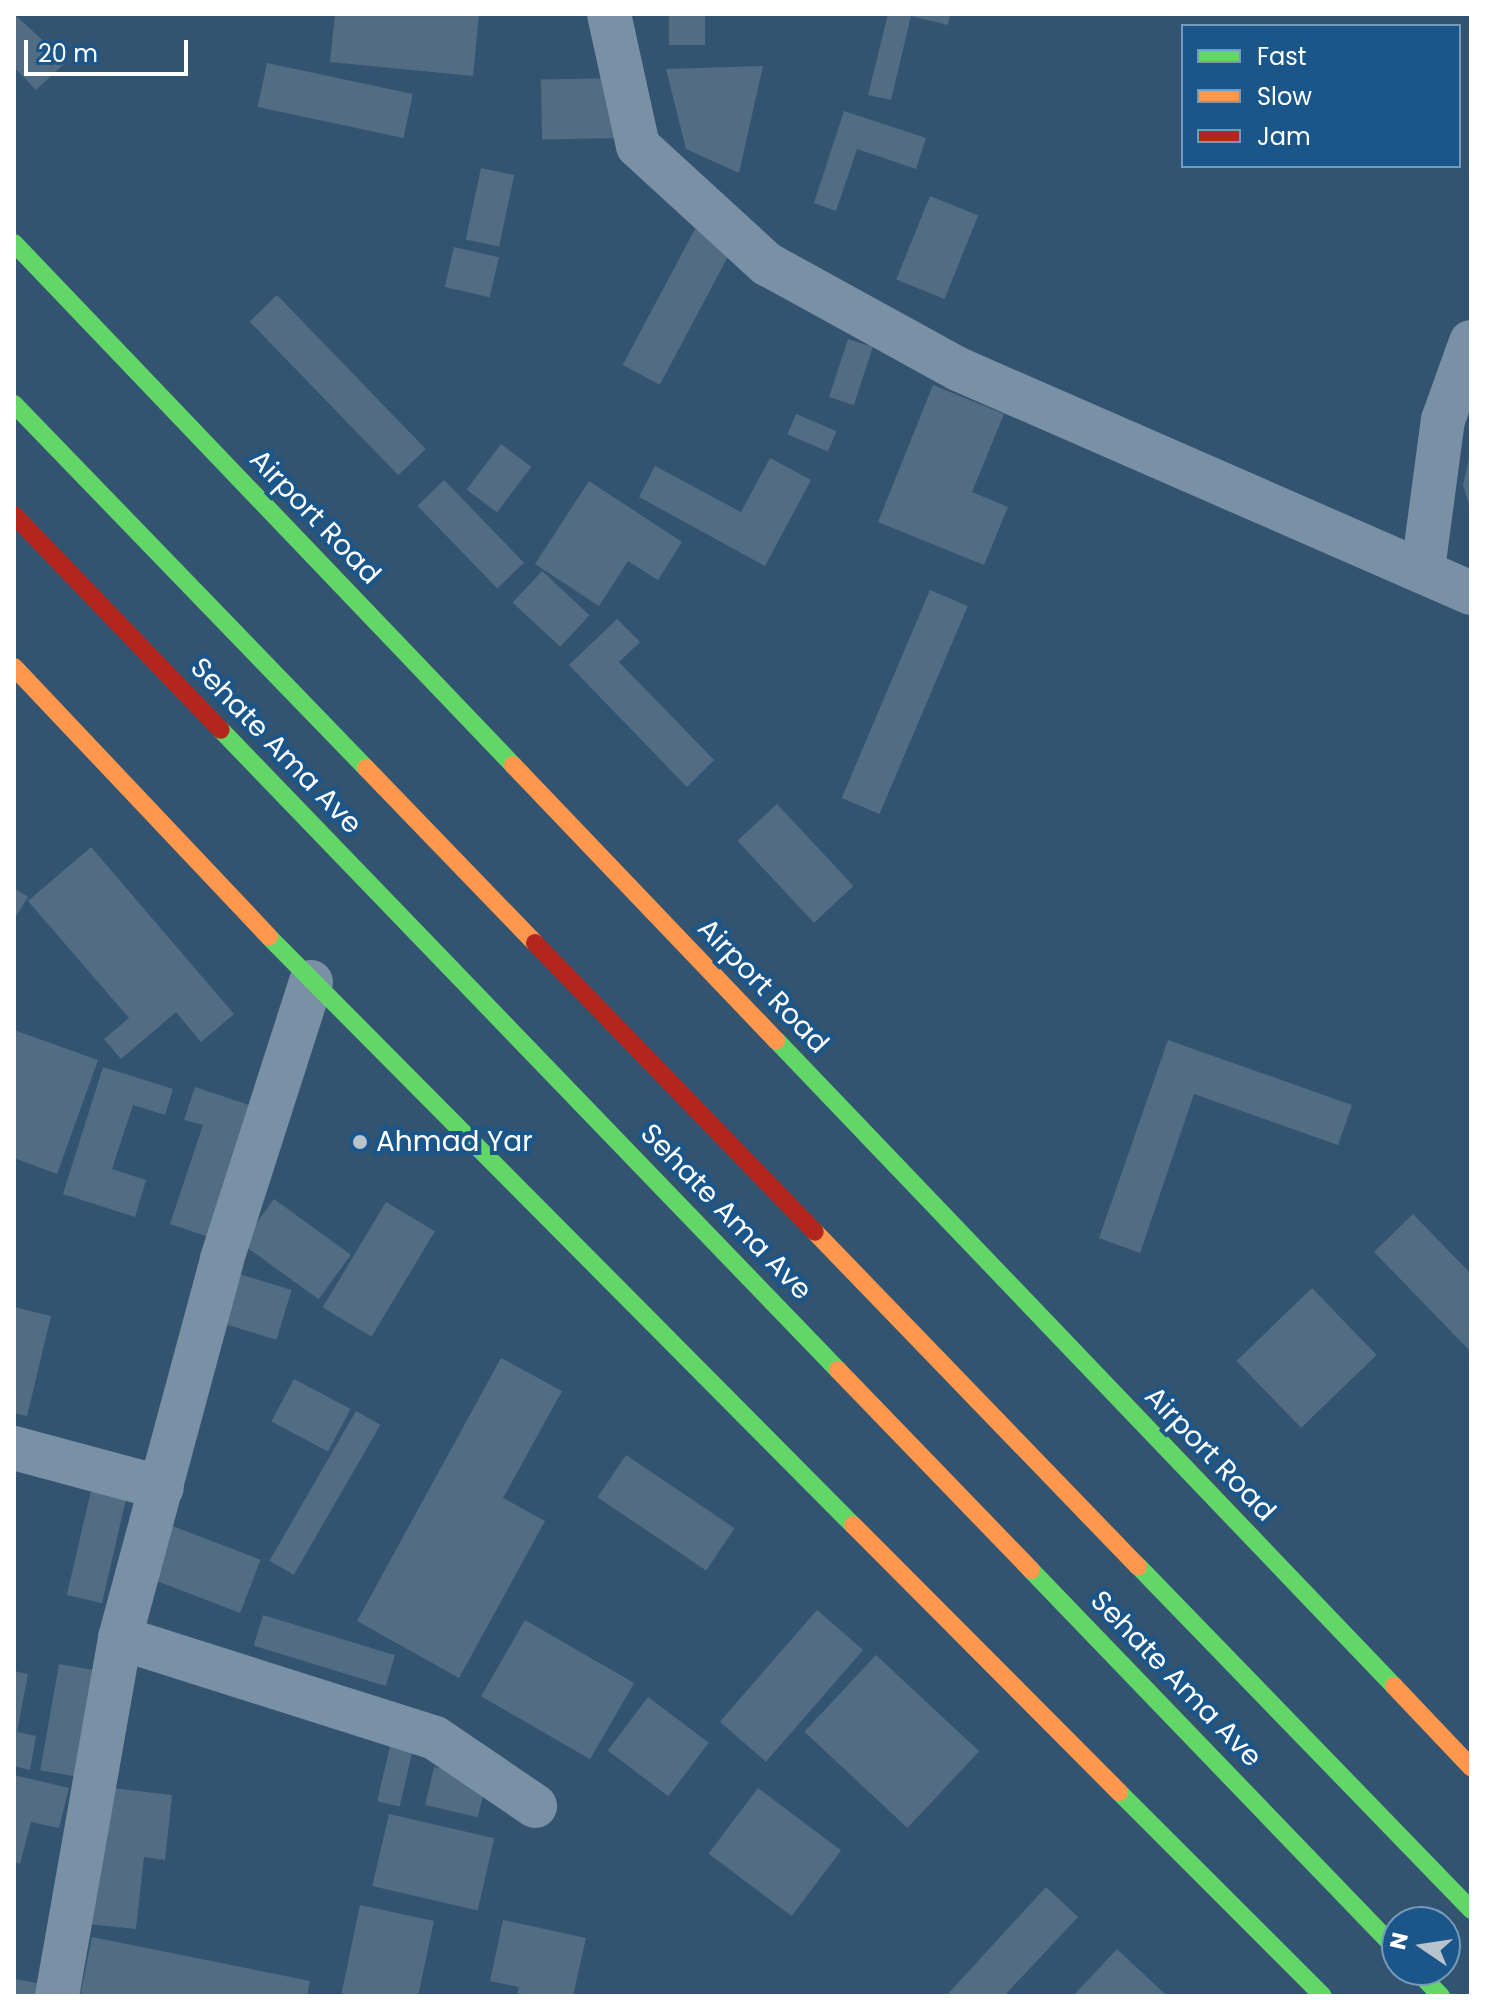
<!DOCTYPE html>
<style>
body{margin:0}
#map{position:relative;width:1485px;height:2010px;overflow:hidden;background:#335471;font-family:Poppins,sans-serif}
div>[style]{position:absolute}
.building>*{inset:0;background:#526c83;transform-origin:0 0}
.street>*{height:44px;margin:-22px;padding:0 22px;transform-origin:22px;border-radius:22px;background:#7a91a5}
.fast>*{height:18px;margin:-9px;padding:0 9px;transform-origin:9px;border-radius:9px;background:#63d668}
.slow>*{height:18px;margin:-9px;padding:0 9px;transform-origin:9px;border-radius:9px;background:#ff974d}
.jam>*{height:18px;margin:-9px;padding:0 9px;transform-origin:9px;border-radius:9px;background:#b3261e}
.dots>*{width:22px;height:22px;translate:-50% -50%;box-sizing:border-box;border:4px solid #1a568a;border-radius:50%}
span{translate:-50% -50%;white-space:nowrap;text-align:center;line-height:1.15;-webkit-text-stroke:8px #1a568a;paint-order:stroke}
.street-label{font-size:28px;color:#fff}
.poi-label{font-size:28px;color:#fff}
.left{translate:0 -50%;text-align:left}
.frame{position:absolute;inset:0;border:16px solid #fff;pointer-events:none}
.legend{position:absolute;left:1181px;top:24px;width:280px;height:144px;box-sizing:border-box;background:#1a568a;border:2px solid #769ab9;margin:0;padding:10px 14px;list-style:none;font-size:24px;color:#fff}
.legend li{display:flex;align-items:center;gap:16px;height:40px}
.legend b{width:40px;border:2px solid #769ab9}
.north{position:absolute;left:1381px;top:1906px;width:80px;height:80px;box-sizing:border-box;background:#1a568a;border:2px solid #769ab9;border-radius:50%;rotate:283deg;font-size:22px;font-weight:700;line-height:32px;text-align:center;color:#fff}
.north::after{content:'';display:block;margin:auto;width:28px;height:36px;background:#b8c3cd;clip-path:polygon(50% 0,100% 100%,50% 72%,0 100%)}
.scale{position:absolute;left:24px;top:40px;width:164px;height:36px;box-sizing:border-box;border:4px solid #fff;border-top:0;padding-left:10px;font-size:24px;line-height:28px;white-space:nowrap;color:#fff;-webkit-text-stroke:6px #1a568a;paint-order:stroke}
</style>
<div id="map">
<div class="building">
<i style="clip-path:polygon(14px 14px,66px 62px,36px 90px,14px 67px)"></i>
<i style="clip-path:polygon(335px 14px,479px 14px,473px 76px,330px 62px)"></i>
<i style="left:669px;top:14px;width:36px;height:31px"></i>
<i style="clip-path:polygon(888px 14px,950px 14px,948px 25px,911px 16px,891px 100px,868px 95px)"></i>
<i style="left:267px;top:63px;width:149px;height:45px;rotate:12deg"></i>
<i style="clip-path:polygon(763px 66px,739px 173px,686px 149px,666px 69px)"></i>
<i style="left:622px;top:78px;width:60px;height:81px;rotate:89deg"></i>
<i style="clip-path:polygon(844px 111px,926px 138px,916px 169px,857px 149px,836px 211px,814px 203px)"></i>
<i style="left:481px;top:168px;width:34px;height:73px;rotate:12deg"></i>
<i style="left:930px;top:196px;width:52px;height:90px;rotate:22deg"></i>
<i style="left:695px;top:229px;width:42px;height:154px;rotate:28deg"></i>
<i style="left:454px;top:247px;width:46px;height:41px;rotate:13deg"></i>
<i style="left:277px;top:295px;width:214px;height:38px;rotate:46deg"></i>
<i style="left:848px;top:339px;width:26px;height:61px;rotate:18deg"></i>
<i style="clip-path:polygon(933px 385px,1004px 414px,972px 492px,1008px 507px,984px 565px,878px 522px)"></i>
<i style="left:796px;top:414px;width:44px;height:22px;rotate:23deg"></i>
<i style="left:501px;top:444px;width:38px;height:57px;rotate:37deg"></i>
<i style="clip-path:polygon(1471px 450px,1471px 511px,1463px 485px)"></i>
<i style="clip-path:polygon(770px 458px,811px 480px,765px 566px,639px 497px,655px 466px,741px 512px)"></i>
<i style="left:444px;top:480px;width:115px;height:37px;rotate:46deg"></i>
<i style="clip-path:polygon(589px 481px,682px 542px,658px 580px,628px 561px,599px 606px,535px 564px)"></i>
<i style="left:542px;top:571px;width:65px;height:43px;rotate:43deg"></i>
<i style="left:930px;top:590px;width:41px;height:226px;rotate:23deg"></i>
<i style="clip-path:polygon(617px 619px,640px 642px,619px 662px,714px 760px,687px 787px,569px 665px)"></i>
<i style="left:777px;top:804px;width:112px;height:54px;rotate:47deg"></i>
<i style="clip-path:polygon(91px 847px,234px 1014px,201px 1042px,176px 1012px,121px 1059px,104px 1039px,129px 1018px,28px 901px)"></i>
<i style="clip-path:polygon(14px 888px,28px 897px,14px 919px)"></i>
<i style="clip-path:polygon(14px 1030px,98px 1060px,57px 1174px,14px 1158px)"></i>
<i style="clip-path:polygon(1168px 1040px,1352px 1105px,1338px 1145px,1194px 1094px,1140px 1253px,1099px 1238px)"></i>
<i style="clip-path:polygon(103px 1067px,173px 1089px,165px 1115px,133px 1105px,112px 1169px,146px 1180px,135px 1217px,63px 1194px)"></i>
<i style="clip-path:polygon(195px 1087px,258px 1108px,215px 1239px,170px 1224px,203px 1125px,184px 1120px)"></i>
<i style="left:274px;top:1199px;width:95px;height:55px;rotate:36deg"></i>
<i style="left:386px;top:1202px;width:57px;height:123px;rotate:31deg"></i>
<i style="clip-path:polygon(1413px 1214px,1471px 1274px,1471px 1352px,1374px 1252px)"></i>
<i style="left:239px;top:1274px;width:55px;height:52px;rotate:17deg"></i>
<i style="left:1312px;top:1288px;width:93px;height:105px;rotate:46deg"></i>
<i style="clip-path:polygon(14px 1307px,51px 1316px,27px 1416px,14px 1413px)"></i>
<i style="clip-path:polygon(501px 1358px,562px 1391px,503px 1498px,545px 1521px,459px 1678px,357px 1621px)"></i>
<i style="left:294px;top:1379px;width:64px;height:48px;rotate:28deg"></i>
<i style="left:356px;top:1411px;width:28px;height:173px;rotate:30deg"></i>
<i style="left:626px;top:1455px;width:131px;height:51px;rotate:34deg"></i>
<i style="left:93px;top:1482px;width:36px;height:116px;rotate:13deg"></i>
<i style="left:170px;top:1525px;width:97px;height:57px;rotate:21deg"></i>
<i style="left:817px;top:1610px;width:61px;height:148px;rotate:41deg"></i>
<i style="left:263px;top:1615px;width:138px;height:32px;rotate:17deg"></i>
<i style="left:525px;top:1620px;width:126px;height:88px;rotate:30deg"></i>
<i style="left:876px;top:1655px;width:141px;height:105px;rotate:43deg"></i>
<i style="left:59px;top:1664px;width:36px;height:108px;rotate:10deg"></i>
<i style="clip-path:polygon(14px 1671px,28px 1674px,17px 1732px,36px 1736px,30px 1770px,14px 1766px)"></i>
<i style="left:648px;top:1697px;width:76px;height:67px;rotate:37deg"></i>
<i style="left:393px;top:1733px;width:23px;height:70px;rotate:13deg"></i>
<i style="left:434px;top:1767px;width:54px;height:39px;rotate:13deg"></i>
<i style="clip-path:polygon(14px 1775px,69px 1788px,59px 1828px,31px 1822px,20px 1864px,14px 1862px)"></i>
<i style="clip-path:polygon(103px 1787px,172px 1795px,165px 1860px,144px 1857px,136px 1929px,88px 1924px)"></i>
<i style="left:758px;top:1788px;width:104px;height:82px;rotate:37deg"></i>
<i style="left:389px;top:1814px;width:108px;height:74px;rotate:13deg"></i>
<i style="clip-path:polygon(1046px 1887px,1078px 1917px,1004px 1996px,946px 1996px)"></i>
<i style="clip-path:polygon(360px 1905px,434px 1921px,418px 1996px,341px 1996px)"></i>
<i style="clip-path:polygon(503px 1920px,586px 1938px,573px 1996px,517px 1996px,519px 1987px,490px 1981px)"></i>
<i style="clip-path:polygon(92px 1937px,310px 1981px,307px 1996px,80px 1996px)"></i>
<i style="clip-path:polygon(1117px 1949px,1167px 1996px,1073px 1996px)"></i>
<i style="clip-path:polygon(14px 1979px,43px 1984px,40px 1996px,14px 1996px)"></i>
</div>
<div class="street">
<i style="left:609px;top:14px;width:135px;rotate:77.6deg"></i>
<i style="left:638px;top:146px;width:175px;rotate:42.5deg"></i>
<i style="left:767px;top:264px;width:218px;rotate:28.8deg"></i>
<i style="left:958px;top:369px;width:560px;rotate:23.59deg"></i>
<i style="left:1423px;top:569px;width:150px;rotate:-82.4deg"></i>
<i style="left:1443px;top:420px;width:83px;rotate:-70.3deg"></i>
<i style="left:14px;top:1448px;width:153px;rotate:15.1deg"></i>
<i style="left:120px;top:1638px;width:330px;rotate:17.6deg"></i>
<i style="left:435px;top:1738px;width:121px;rotate:34.2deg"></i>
<i style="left:57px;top:1996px;width:364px;rotate:-80deg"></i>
<i style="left:120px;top:1638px;width:392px;rotate:-74.9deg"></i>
<i style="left:222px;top:1259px;width:291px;rotate:-72.2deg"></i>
</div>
<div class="fast">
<i style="left:14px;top:243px;width:722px;rotate:46.29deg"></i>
<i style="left:14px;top:404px;width:506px;rotate:45.96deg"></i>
<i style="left:221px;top:730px;width:889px;rotate:46.05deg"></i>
<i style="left:269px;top:937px;width:829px;rotate:45.2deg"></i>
<i style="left:776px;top:1040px;width:894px;rotate:46.27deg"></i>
<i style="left:1138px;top:1566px;width:479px;rotate:45.9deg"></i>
<i style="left:1031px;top:1570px;width:528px;rotate:46.08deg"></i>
<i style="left:1119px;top:1792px;width:288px;rotate:45deg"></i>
<i style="left:1416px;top:1970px;width:36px;rotate:46deg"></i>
</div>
<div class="slow">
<i style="left:14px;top:667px;width:371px;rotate:46.6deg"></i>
<i style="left:513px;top:765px;width:381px;rotate:46.3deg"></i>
<i style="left:366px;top:768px;width:243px;rotate:46deg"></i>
<i style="left:815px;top:1232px;width:465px;rotate:46deg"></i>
<i style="left:838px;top:1370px;width:278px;rotate:46deg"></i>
<i style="left:853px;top:1525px;width:377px;rotate:45.1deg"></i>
<i style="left:1394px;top:1686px;width:112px;rotate:46.5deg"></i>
</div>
<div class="jam">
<i style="left:14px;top:515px;width:298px;rotate:46.1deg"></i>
<i style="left:535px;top:943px;width:402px;rotate:45.9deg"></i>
</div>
<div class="dots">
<i style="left:360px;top:1142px;background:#b8c3cd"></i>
</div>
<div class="street-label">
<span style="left:315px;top:517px;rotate:46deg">Airport Road</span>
<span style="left:276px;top:746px;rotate:46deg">Sehate Ama Ave</span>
<span style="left:763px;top:986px;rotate:46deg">Airport Road</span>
<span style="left:726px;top:1212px;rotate:46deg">Sehate Ama Ave</span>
<span style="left:1210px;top:1454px;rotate:46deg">Airport Road</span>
<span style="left:1176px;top:1679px;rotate:46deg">Sehate Ama Ave</span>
</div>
<div class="poi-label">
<span class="left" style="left:376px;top:1142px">Ahmad Yar</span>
</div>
<div class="frame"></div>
<ul class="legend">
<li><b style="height:10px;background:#63d668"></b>Fast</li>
<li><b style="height:10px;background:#ff974d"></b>Slow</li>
<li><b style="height:10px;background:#b3261e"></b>Jam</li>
</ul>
<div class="north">N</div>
<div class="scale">20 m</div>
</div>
